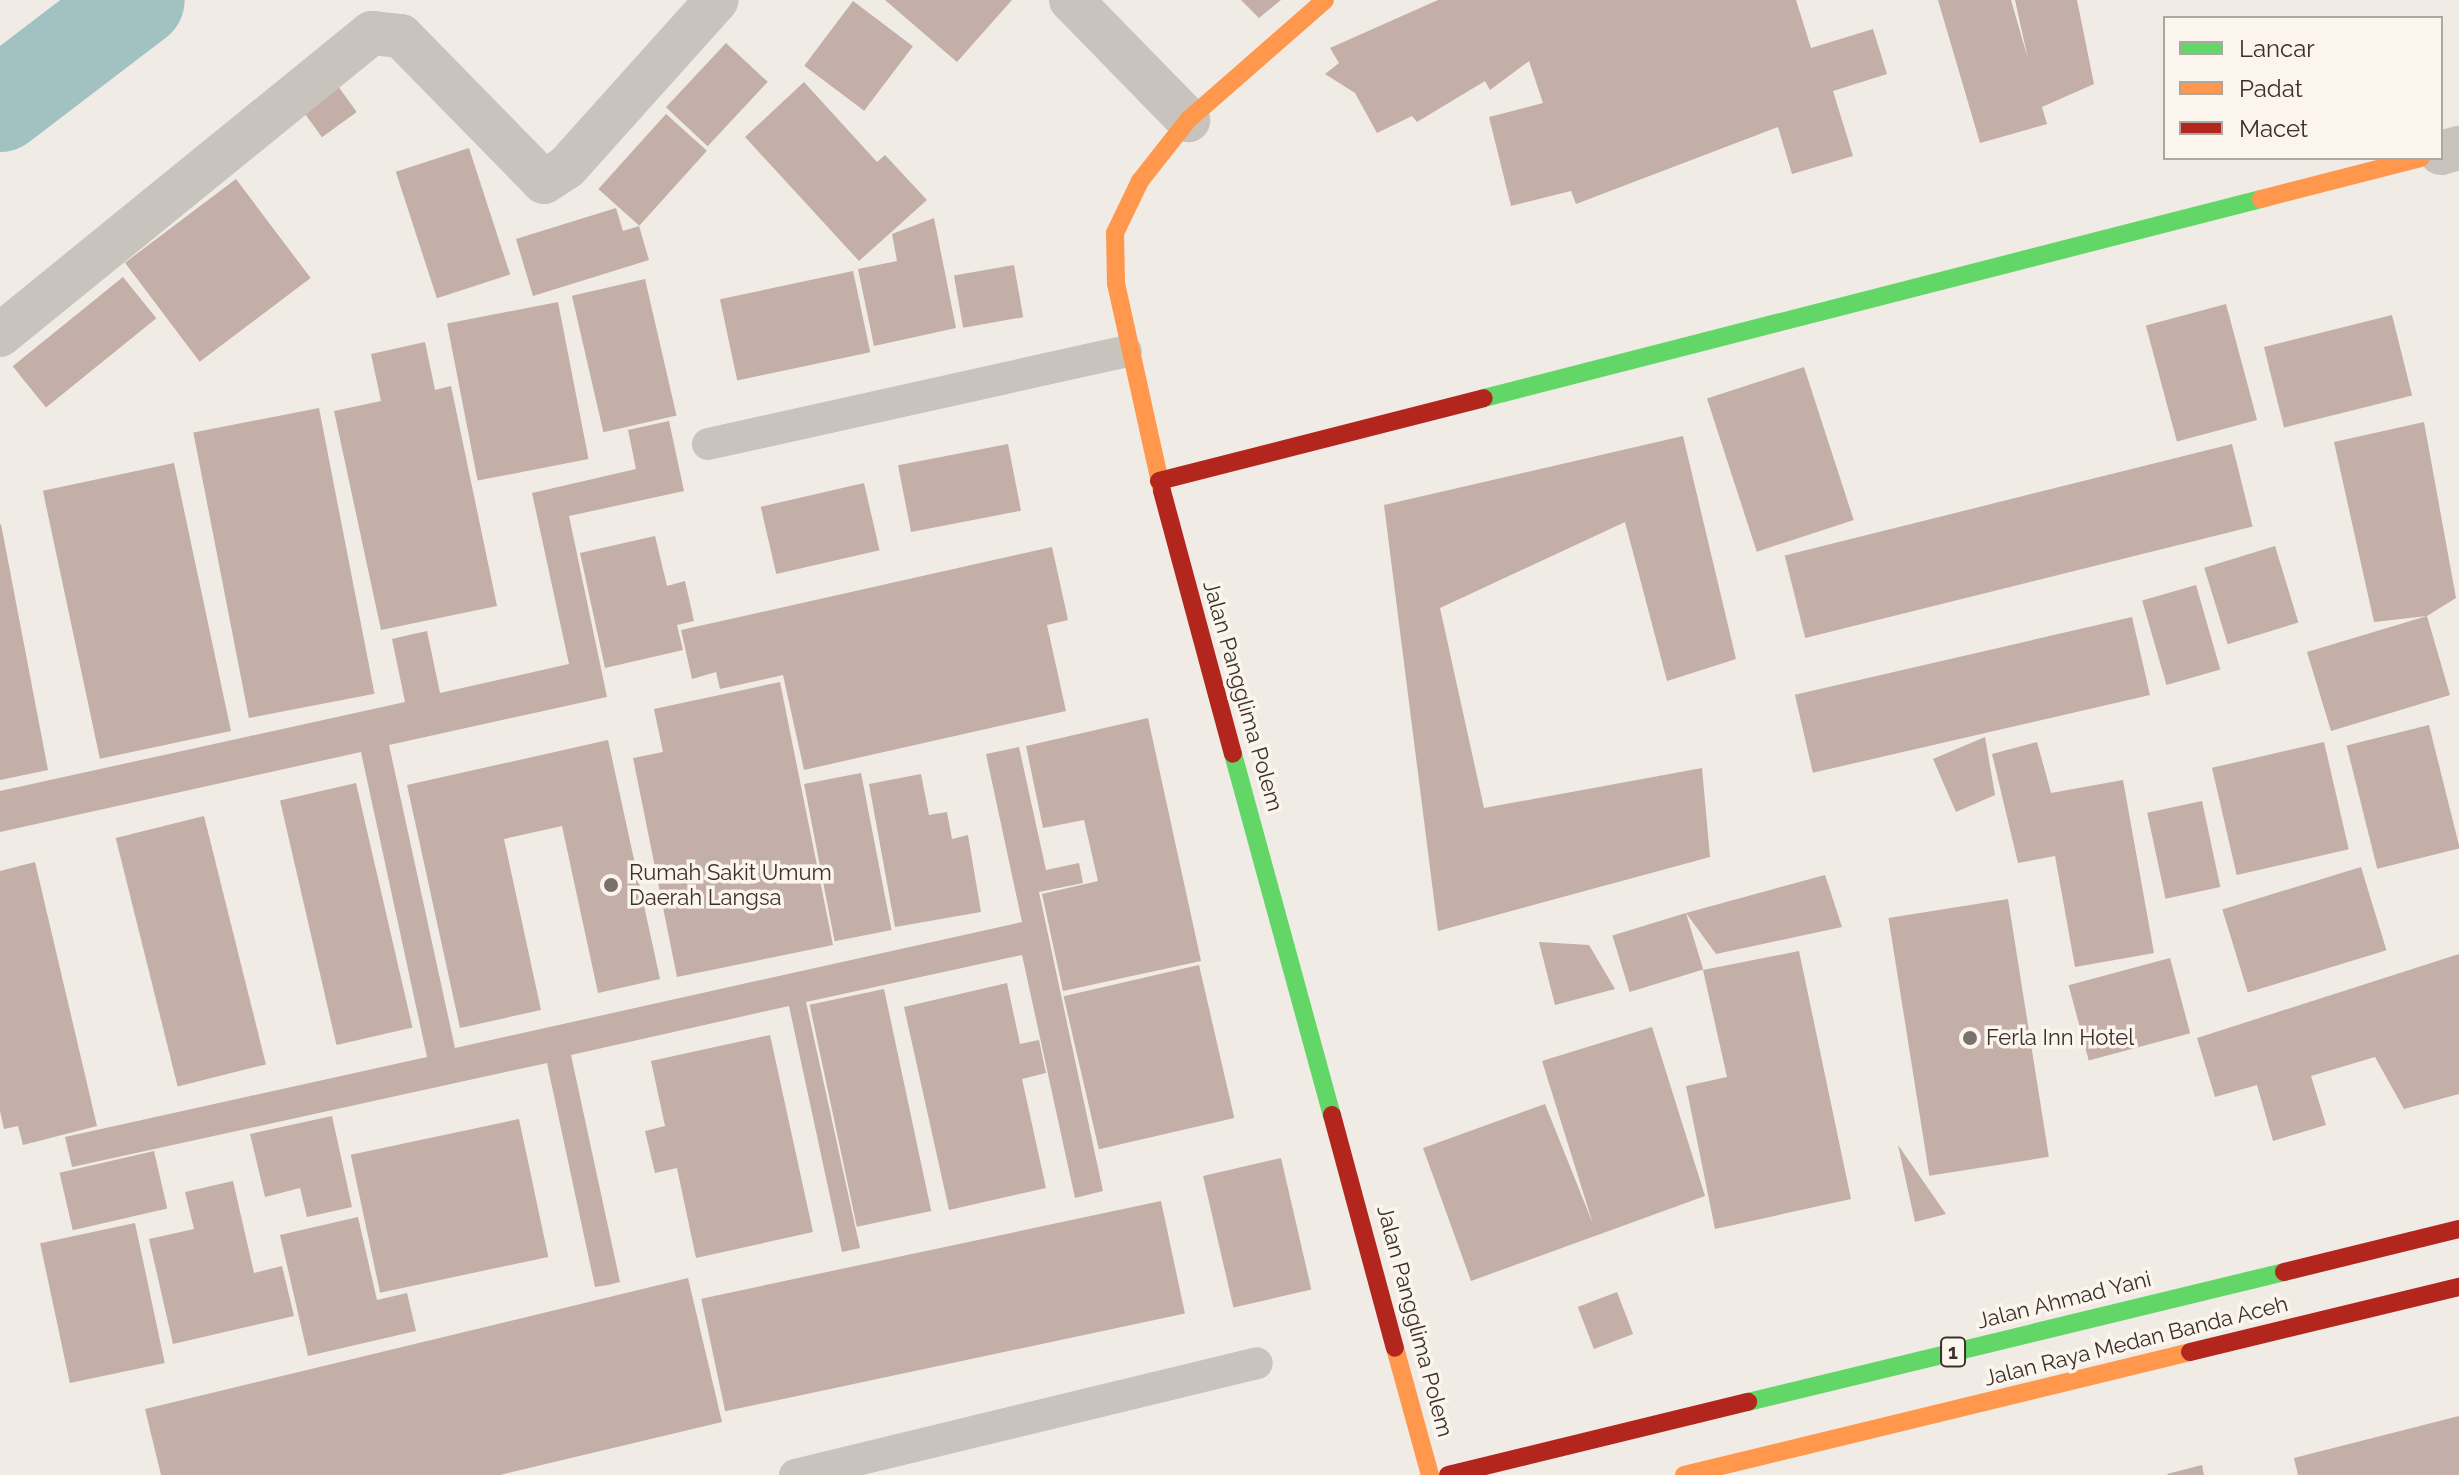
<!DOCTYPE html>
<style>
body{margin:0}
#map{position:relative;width:2459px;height:1475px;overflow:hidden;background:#f0ebe5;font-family:Raleway,sans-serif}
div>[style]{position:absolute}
.river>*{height:94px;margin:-47px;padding:0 47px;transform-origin:47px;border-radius:47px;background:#a1c2c1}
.building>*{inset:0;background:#c3afa7;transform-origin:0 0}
.lane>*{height:32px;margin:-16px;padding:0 16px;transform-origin:16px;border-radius:16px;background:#c9c3be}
.street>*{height:44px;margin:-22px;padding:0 22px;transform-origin:22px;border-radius:22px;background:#c9c3be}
.fast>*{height:18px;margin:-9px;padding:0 9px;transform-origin:9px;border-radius:9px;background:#63d668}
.slow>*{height:18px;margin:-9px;padding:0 9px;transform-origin:9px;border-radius:9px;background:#ff974d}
.jam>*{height:18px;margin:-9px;padding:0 9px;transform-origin:9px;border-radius:9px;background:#b3261e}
.dots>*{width:22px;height:22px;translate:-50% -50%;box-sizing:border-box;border:4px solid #fbf5ee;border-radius:50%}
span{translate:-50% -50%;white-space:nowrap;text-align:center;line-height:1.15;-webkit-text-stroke:7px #fbf5ee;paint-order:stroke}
.shield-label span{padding:2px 6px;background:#fbf5ee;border:2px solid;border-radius:6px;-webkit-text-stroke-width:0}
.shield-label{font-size:20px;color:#3b302b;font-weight:700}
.street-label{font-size:22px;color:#3b302b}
.poi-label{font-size:22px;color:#3b302b}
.left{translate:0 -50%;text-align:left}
.legend{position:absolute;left:2163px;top:16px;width:280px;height:144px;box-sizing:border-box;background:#fbf5ee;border:2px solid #aea6a0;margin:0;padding:10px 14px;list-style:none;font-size:24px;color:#3b302b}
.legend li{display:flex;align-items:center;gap:16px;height:40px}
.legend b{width:40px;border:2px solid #aea6a0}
</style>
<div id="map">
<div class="river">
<i style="left:0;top:105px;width:173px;rotate:-37.3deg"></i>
</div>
<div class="building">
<i style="clip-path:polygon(885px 0,1012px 0,957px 62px)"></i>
<i style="clip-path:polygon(1241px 0,1281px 0,1259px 18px)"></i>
<i style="clip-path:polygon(1438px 0,1796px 0,1811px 48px,1873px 29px,1887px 74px,1833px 91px,1853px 156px,1792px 174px,1778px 127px,1576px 204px,1571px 191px,1511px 206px,1489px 117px,1543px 103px,1529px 61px,1490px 90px,1485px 81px,1417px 122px,1412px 116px,1377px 133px,1355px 93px,1325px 74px,1339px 63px,1330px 48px)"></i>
<i style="clip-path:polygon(1938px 0,2011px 0,2028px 59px,2015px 0,2077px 0,2094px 84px,2042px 107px,2047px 124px,1980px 143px)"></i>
<i style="left:853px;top:1px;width:75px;height:81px;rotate:37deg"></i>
<i style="left:726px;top:43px;width:57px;height:88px;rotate:43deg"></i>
<i style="left:335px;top:82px;width:37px;height:43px;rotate:54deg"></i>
<i style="clip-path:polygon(804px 82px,877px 162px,885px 155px,927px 200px,859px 261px,745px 137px)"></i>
<i style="left:666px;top:114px;width:55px;height:101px;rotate:42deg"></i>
<i style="left:469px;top:148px;width:133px;height:77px;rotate:72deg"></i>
<i style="left:236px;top:179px;width:124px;height:139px;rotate:53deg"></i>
<i style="clip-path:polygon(616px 208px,623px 231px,639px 226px,649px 260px,533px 296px,516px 239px)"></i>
<i style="clip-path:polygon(934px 218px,956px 328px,874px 346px,858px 269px,897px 261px,892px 234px)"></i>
<i style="left:1014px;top:265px;width:53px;height:61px;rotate:80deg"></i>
<i style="left:853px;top:271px;width:83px;height:136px;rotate:78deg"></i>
<i style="left:123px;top:277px;width:53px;height:142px;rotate:51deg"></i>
<i style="left:645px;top:279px;width:140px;height:75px;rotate:77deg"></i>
<i style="left:558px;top:302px;width:160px;height:113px;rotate:79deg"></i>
<i style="left:2226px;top:304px;width:120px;height:83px;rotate:75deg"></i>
<i style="left:2392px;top:315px;width:83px;height:132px;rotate:76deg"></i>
<i style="clip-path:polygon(425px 342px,435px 390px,451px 386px,497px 606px,381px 630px,334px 411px,381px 401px,371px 354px)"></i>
<i style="left:1804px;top:367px;width:161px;height:102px;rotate:72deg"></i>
<i style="left:319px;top:408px;width:291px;height:128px;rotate:79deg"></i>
<i style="clip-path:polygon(669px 421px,684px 491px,569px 516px,607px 697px,389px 745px,455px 1048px,1022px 922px,986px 754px,1019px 747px,1046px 870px,1079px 863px,1083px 883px,1039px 892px,1103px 1191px,1075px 1198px,1022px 955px,806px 1002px,860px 1248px,842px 1252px,789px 1006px,571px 1055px,620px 1282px,608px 1285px,595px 1287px,547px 1063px,72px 1167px,65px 1137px,427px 1057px,361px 752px,0 832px,0 791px,405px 702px,392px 639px,409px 635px,427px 631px,440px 693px,569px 664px,532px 493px,636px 469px,628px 430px)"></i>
<i style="clip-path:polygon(2424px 422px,2456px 598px,2427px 616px,2450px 695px,2331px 731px,2307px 652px,2427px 616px,2374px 622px,2334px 442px)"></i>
<i style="clip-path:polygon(1683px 436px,1736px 659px,1667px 681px,1625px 522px,1440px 608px,1484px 808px,1702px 768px,1710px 857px,1438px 931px,1384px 505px)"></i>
<i style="left:1008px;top:444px;width:68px;height:112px;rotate:79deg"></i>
<i style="left:2232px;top:444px;width:85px;height:461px;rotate:76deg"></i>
<i style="left:174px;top:463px;width:274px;height:134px;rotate:78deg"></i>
<i style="left:864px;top:483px;width:69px;height:106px;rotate:77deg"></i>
<i style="clip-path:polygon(1px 524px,48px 770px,0 780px,0 525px)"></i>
<i style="clip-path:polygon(655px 536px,667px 586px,685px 581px,694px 621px,677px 625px,683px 650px,605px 668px,580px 553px)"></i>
<i style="left:2275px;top:546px;width:80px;height:74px;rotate:73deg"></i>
<i style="clip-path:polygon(1052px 547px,1068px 620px,1047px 625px,1066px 711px,804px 770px,783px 675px,720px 689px,716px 672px,692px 679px,681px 630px)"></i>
<i style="left:2196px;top:585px;width:88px;height:56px;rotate:74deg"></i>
<i style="left:2132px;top:617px;width:80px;height:346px;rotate:77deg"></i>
<i style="clip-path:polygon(780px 682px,833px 945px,677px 977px,633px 758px,663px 752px,654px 709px)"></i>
<i style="clip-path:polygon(1148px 718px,1201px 961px,1063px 991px,1042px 894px,1098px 881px,1084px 820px,1043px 828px,1026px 746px)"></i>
<i style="left:2429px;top:725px;width:127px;height:85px;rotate:76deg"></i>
<i style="clip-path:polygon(1985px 737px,1995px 795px,1956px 812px,1933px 759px)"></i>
<i style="clip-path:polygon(608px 740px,660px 979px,598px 993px,562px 826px,504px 839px,541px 1010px,460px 1028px,407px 785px)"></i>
<i style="clip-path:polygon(2037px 742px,2051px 793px,2123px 780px,2154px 953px,2075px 967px,2055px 856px,2018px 863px,1992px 754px)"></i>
<i style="left:2324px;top:742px;width:110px;height:115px;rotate:77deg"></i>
<i style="left:861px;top:773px;width:160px;height:58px;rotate:79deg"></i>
<i style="clip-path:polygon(921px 774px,929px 815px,947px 812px,952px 839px,968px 835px,981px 912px,895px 927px,869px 784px)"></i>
<i style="left:356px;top:783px;width:251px;height:78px;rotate:77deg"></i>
<i style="left:2202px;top:801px;width:88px;height:56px;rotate:78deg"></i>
<i style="left:204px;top:816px;width:256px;height:91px;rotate:76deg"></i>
<i style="clip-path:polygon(35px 862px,97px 1126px,23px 1145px,18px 1126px,4px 1129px,0 1111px,0 871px)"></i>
<i style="left:2361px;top:867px;width:87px;height:145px;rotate:73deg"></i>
<i style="clip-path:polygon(1825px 875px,1842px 927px,1716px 954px,1686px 913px)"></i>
<i style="left:2008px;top:899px;width:261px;height:121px;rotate:81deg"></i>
<i style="left:1686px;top:913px;width:59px;height:77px;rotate:73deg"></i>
<i style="clip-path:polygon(1539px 942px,1589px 945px,1615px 989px,1555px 1005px)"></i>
<i style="clip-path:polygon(1799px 951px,1851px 1199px,1715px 1229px,1686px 1086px,1727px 1077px,1703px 970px)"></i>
<i style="clip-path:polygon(2459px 954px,2459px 1094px,2404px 1109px,2375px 1057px,2311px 1076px,2326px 1125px,2273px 1141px,2257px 1085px,2215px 1097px,2197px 1038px)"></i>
<i style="left:2170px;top:958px;width:78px;height:105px;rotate:75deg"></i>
<i style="left:1199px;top:965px;width:157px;height:139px;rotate:77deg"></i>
<i style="clip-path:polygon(1007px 983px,1020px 1044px,1039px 1040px,1046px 1073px,1022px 1079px,1046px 1188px,949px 1210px,904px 1007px)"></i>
<i style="left:884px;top:989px;width:227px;height:76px;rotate:78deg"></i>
<i style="clip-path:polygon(1652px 1027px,1705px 1196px,1471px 1281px,1423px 1148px,1545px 1104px,1593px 1224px,1542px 1061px)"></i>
<i style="clip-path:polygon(770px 1035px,813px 1232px,696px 1258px,677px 1168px,655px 1173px,645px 1131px,665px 1126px,651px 1061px)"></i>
<i style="clip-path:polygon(332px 1116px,352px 1207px,307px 1217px,300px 1188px,265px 1197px,250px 1134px)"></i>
<i style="left:519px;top:1119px;width:141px;height:172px;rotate:78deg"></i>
<i style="clip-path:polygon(1898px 1145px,1946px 1214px,1915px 1222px)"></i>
<i style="left:154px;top:1151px;width:59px;height:97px;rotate:77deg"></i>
<i style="left:1281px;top:1158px;width:135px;height:80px;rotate:77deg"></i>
<i style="clip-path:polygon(233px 1181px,254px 1273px,282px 1266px,294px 1316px,173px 1344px,149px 1239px,194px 1229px,185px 1192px)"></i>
<i style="left:1161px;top:1201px;width:115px;height:470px;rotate:78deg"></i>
<i style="clip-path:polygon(358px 1217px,377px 1300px,407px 1293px,416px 1331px,308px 1356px,280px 1235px)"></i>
<i style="left:135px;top:1223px;width:143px;height:97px;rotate:78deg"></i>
<i style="clip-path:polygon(688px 1278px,722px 1422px,500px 1475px,161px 1475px,145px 1409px)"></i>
<i style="left:1617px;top:1292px;width:45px;height:42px;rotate:69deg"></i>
<i style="clip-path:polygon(2459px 1416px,2459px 1475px,2298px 1475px,2294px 1458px)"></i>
<i style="clip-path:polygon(2202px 1465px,2204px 1475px,2168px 1475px,2167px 1474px)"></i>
</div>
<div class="lane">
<i style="left:708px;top:444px;width:428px;rotate:-12.5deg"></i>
<i style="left:795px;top:1475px;width:475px;rotate:-13.6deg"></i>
</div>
<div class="street">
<i style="left:1071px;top:0;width:168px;rotate:45.7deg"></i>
<i style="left:2441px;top:153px;width:19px;rotate:-16deg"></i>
<i style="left:0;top:335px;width:479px;rotate:-39.1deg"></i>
<i style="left:372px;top:33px;width:29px;rotate:6deg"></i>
<i style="left:401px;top:36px;width:204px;rotate:45.6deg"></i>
<i style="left:544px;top:182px;width:27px;rotate:-33deg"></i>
<i style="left:567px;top:167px;width:224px;rotate:-48.1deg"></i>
</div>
<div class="fast">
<i style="left:1484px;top:398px;width:802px;rotate:-14.37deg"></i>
<i style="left:1233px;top:754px;width:374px;rotate:74.7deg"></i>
<i style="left:1748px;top:1402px;width:552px;rotate:-13.63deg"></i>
</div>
<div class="slow">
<i style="left:2261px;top:199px;width:165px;rotate:-14.4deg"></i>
<i style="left:1162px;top:491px;width:213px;rotate:-102.5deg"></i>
<i style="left:1116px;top:283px;width:50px;rotate:-91.1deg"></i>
<i style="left:1115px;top:233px;width:58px;rotate:-64.3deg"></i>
<i style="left:1140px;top:181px;width:78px;rotate:-51.8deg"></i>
<i style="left:1188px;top:120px;width:182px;rotate:-41.2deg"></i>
<i style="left:1395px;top:1348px;width:132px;rotate:74.6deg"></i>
<i style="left:1684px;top:1475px;width:521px;rotate:-13.66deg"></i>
</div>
<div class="jam">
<i style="left:1159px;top:481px;width:335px;rotate:-14.3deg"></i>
<i style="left:1162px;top:491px;width:272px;rotate:74.9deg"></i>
<i style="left:1332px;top:1115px;width:241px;rotate:74.9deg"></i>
<i style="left:2284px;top:1272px;width:180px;rotate:-13.8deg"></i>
<i style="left:2190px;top:1352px;width:277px;rotate:-13.6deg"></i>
<i style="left:1448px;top:1475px;width:309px;rotate:-13.7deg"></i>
</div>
<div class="dots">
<i style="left:611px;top:885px;background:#7a716c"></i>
<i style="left:1970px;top:1038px;background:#7a716c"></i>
</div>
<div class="shield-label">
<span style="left:1953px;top:1352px">1</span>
</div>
<div class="street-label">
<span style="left:1243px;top:696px;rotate:74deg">Jalan Pangglima Polem</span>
<span style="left:2064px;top:1300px;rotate:-14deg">Jalan Ahmad Yani</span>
<span style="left:1415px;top:1321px;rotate:75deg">Jalan Pangglima Polem</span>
<span style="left:2136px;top:1341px;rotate:-14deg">Jalan Raya Medan Banda Aceh</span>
</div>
<div class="poi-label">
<span class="left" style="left:629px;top:885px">Rumah Sakit Umum<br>Daerah Langsa</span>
<span class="left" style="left:1986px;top:1038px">Ferla Inn Hotel</span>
</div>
<ul class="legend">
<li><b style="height:10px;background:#63d668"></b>Lancar</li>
<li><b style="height:10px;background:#ff974d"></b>Padat</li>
<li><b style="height:10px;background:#b3261e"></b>Macet</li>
</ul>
</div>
